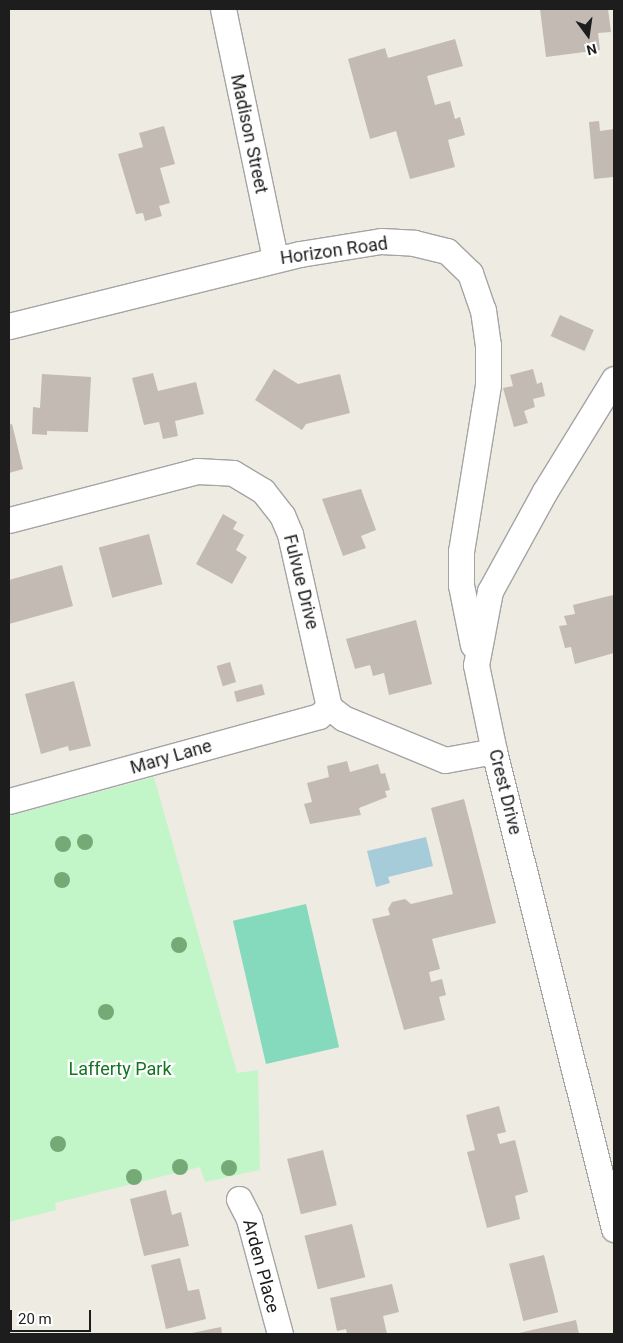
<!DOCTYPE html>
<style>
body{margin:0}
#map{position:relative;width:623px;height:1343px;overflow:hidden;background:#eeebe3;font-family:Roboto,sans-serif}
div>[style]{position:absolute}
.park>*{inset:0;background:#c2f6c9}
.pitch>*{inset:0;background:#85d9bd;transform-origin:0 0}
.water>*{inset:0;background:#a6cbd9}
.building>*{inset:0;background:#c2bab3;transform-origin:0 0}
.roads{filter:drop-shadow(1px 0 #a4a4a4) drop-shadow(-1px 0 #a4a4a4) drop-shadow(0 1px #a4a4a4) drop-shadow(0 -1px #a4a4a4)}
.street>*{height:25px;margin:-12.5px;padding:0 12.5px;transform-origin:12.5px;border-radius:12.5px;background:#fff}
.trees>*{width:16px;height:16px;margin:-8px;border-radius:50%;background:#75aa77}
span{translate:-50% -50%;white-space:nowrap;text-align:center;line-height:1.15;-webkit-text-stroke:4.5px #fff;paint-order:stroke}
.street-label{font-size:18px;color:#1d1d1d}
.park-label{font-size:18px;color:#12751f}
.frame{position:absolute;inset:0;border:10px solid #1d1d1d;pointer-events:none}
.north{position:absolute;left:563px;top:10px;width:50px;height:50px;-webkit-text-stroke:4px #fff;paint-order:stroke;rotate:166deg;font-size:14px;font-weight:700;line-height:20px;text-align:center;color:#1d1d1d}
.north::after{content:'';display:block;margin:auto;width:18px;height:22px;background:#1d1d1d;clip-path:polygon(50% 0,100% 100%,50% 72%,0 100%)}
.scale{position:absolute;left:10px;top:1310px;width:81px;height:22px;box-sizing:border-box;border:2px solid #1d1d1d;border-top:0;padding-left:6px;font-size:15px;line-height:18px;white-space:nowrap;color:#1d1d1d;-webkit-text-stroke:4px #fff;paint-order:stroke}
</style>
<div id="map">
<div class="park">
<i style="clip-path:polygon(154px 777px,237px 1073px,258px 1070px,260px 1170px,205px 1182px,200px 1167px,55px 1203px,56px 1210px,9px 1222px,9px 816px)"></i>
</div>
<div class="pitch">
<i style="left:306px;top:904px;width:147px;height:75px;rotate:77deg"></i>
</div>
<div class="water">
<i style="clip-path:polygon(426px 837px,433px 866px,388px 877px,390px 883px,376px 887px,367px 851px)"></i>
</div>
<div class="building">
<i style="clip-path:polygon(540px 9px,608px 9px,611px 32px,598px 33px,600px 50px,546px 57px)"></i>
<i style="clip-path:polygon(455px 39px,463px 66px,427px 76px,435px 105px,450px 101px,455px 119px,460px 117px,465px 135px,448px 140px,455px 167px,410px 179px,396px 131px,370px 139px,348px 59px,385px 48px,388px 58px)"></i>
<i style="clip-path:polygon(599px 121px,600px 131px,614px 129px,614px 171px,613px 177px,594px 179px,589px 122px)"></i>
<i style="clip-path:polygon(164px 126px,175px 164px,160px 168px,170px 203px,159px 206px,162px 216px,145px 221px,143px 213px,136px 214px,118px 154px,143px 147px,139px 133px)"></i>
<i style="left:560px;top:315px;width:37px;height:23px;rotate:24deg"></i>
<i style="clip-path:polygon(274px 369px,298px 384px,340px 374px,350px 413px,306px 424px,302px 430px,255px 400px)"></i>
<i style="clip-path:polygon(533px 369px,537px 384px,542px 382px,545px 396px,533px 399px,535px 407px,524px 411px,528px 423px,514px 427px,503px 388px,513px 386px,510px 375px)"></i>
<i style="clip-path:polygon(153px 373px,158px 391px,196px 382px,204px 414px,175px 421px,178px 436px,163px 439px,159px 422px,144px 425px,132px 378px)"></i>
<i style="clip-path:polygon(42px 374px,91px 377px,88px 432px,47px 431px,47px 435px,32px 434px,33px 407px,40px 408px)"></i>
<i style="clip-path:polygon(12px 424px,23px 469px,9px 473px,9px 425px)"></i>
<i style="clip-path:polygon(361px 489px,376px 530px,361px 536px,366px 548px,343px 556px,322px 499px)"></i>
<i style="clip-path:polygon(223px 514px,237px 522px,233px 529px,244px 535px,236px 550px,247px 557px,232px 584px,196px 564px)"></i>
<i style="left:149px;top:534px;width:52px;height:52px;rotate:75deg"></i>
<i style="clip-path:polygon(62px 565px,73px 606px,9px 624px,9px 580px)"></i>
<i style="clip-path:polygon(613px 595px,614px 653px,575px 664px,571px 647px,565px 648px,559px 626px,567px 625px,564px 616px,575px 614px,573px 605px)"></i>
<i style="clip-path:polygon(416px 620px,432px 684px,389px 695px,384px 673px,373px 676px,370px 665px,355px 669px,346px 639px)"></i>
<i style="left:230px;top:662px;width:21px;height:14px;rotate:73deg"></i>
<i style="clip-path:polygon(74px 681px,91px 746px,69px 751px,68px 746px,41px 754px,25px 694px)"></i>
<i style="left:262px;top:684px;width:11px;height:29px;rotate:75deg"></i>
<i style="clip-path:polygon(347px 761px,350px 772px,378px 764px,381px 774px,385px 773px,390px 790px,385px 791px,387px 797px,359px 808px,361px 815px,310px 824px,304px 804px,312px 802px,307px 783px,329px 777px,327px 766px)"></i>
<i style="clip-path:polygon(464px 799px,496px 923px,432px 939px,440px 969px,429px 972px,431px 982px,442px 979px,446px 995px,439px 997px,445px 1020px,404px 1030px,372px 919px,390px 915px,388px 909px,392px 902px,405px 899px,411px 904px,453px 894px,431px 808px)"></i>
<i style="clip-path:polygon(499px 1106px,506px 1132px,497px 1134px,500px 1144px,515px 1140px,528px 1192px,515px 1196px,520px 1219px,487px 1228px,467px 1152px,475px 1150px,466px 1115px)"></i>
<i style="left:323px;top:1150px;width:57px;height:37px;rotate:76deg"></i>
<i style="clip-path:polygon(166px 1190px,172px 1215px,181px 1212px,189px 1246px,144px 1256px,130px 1199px)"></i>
<i style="left:352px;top:1224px;width:55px;height:49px;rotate:76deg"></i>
<i style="left:544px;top:1255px;width:59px;height:36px;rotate:76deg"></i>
<i style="clip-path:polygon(180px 1258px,188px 1291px,199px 1289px,206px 1319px,166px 1329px,151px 1265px)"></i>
<i style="clip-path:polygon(392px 1284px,399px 1312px,383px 1316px,387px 1334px,347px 1334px,346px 1329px,337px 1331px,330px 1298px)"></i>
<i style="clip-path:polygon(576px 1320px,579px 1334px,519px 1334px,519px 1333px)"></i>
<i style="clip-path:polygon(221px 1327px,222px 1334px,192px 1334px,192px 1333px)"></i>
</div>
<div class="roads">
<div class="street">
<i style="left:223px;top:9px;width:254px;rotate:78.2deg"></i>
<i style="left:9px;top:326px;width:300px;rotate:-13.9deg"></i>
<i style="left:300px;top:254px;width:82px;rotate:-9.1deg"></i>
<i style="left:381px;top:241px;width:33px;rotate:3deg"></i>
<i style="left:414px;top:243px;width:34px;rotate:14deg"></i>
<i style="left:447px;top:251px;width:32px;rotate:44deg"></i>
<i style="left:470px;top:273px;width:39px;rotate:71deg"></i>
<i style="left:483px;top:310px;width:35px;rotate:82deg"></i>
<i style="left:488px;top:345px;width:40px;rotate:90deg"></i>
<i style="left:488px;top:385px;width:168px;rotate:99.2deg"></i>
<i style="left:461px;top:551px;width:34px;rotate:90deg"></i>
<i style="left:461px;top:585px;width:61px;rotate:78.7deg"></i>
<i style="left:614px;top:379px;width:132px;rotate:121.6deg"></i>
<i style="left:545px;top:491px;width:114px;rotate:118.8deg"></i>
<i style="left:490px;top:591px;width:75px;rotate:100.7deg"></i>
<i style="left:476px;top:665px;width:88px;rotate:78.2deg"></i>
<i style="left:494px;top:751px;width:493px;rotate:75.9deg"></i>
<i style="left:9px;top:520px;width:194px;rotate:-14.6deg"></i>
<i style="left:197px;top:471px;width:36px;rotate:3deg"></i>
<i style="left:233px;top:473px;width:35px;rotate:31deg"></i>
<i style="left:263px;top:491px;width:31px;rotate:52deg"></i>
<i style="left:282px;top:515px;width:21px;rotate:67deg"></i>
<i style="left:290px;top:534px;width:177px;rotate:77.3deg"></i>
<i style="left:329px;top:707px;width:18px;rotate:38deg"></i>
<i style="left:343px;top:718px;width:110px;rotate:22.4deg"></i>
<i style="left:445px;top:760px;width:50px;rotate:-10.4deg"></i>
<i style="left:9px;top:801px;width:321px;rotate:-15.3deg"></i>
<i style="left:319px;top:716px;width:13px;rotate:-42deg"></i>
<i style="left:239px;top:1199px;width:22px;rotate:63deg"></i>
<i style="left:249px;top:1219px;width:119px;rotate:74.9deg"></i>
</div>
</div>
<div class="trees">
<i style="left:85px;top:842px"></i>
<i style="left:63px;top:844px"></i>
<i style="left:62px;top:880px"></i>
<i style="left:179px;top:945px"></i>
<i style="left:106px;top:1012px"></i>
<i style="left:58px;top:1144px"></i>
<i style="left:180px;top:1167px"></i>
<i style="left:229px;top:1168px"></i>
<i style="left:134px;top:1177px"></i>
</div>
<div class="street-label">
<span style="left:249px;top:134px;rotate:78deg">Madison Street</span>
<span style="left:334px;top:251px;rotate:-8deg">Horizon Road</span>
<span style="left:301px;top:582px;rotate:76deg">Fulvue Drive</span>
<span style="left:171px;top:757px;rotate:-16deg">Mary Lane</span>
<span style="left:505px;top:792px;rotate:76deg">Crest Drive</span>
<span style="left:261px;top:1266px;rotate:75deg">Arden Place</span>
</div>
<div class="park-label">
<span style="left:120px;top:1069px">Lafferty Park</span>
</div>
<div class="frame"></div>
<div class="north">N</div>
<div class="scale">20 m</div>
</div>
